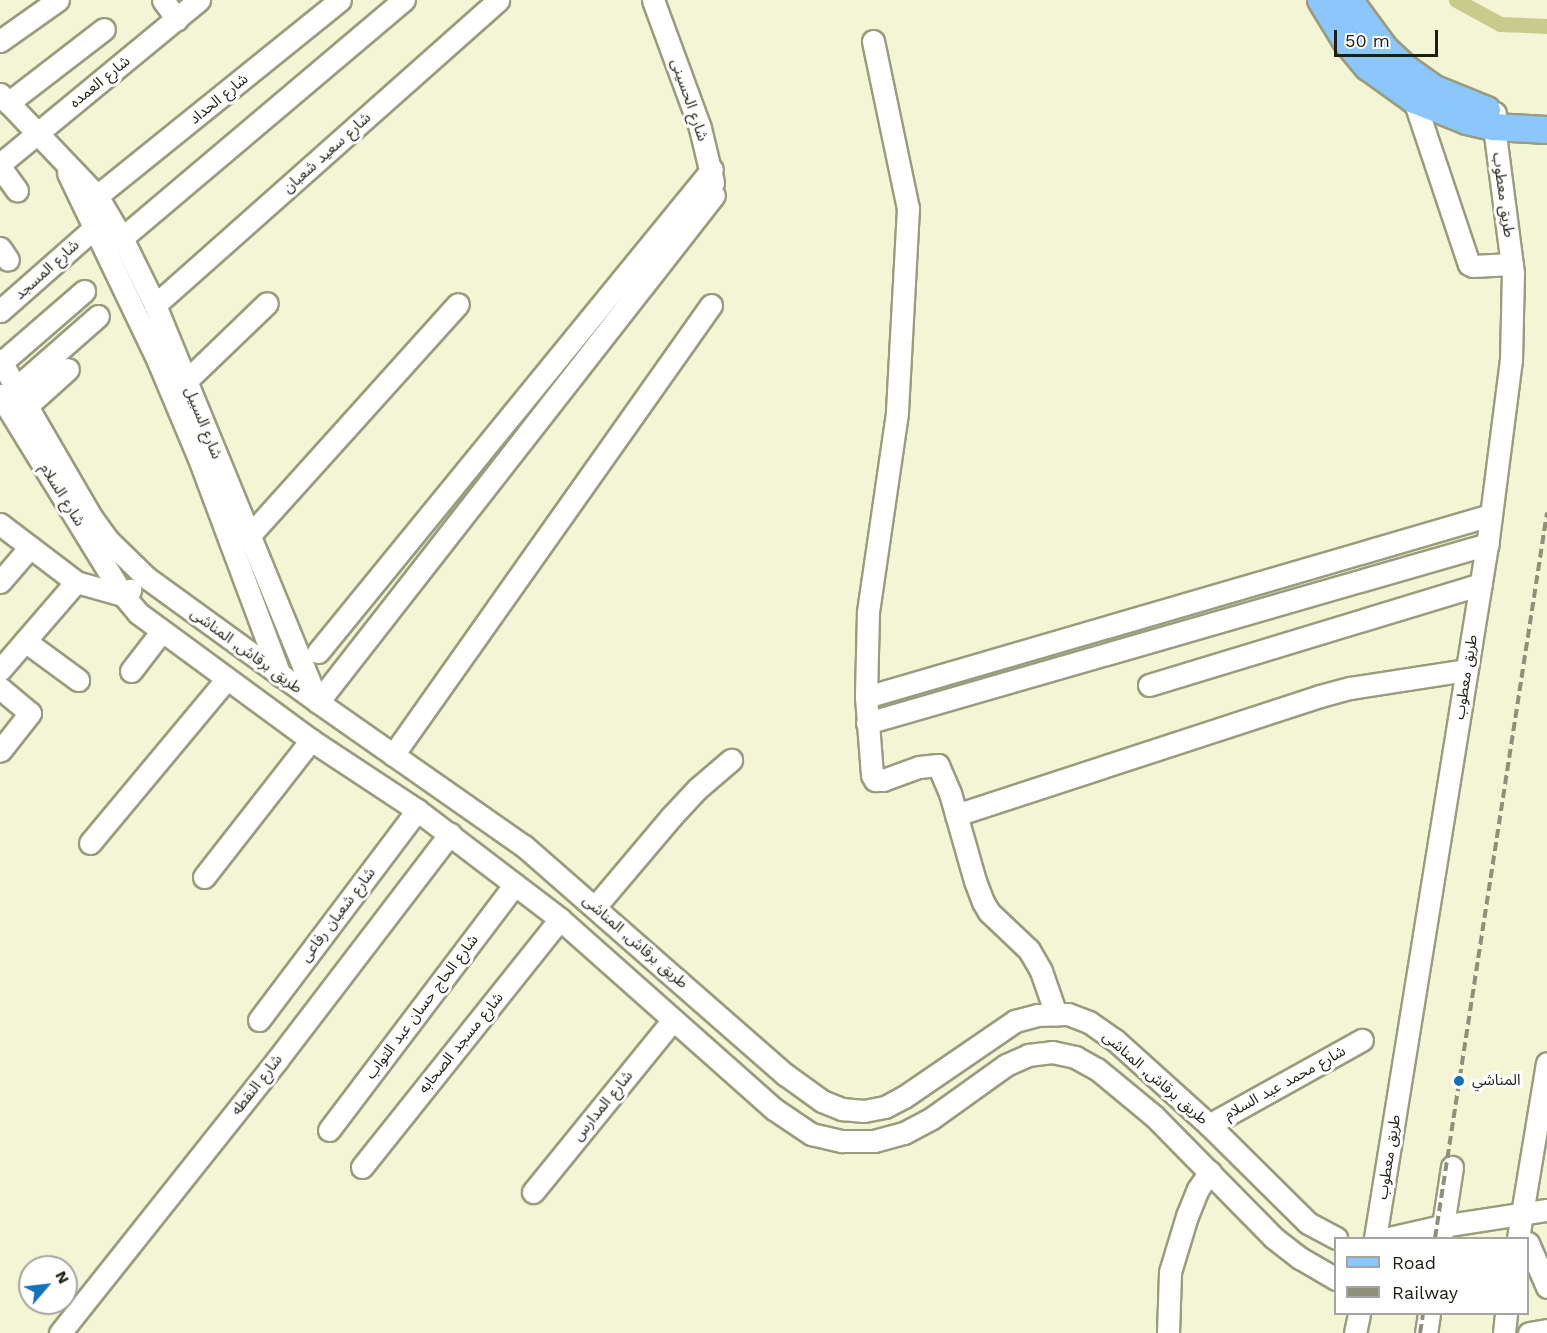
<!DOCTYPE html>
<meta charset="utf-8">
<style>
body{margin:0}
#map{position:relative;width:1547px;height:1333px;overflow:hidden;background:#f3f5d5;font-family:"Work Sans","Noto Sans Arabic",sans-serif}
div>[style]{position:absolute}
.canal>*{height:15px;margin:-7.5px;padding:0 7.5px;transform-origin:7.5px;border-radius:7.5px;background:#c8cb8c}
.roads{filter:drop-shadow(2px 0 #9a9c7e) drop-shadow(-2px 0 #9a9c7e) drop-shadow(0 2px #9a9c7e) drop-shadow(0 -2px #9a9c7e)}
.minor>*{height:21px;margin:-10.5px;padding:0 10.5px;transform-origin:10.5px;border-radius:10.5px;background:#fff}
.major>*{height:26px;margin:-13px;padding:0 13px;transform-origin:13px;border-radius:13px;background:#8bc7fd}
.rail>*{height:4px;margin-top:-2px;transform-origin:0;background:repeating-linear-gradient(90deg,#8f907a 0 9px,transparent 0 13.5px)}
.dots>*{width:16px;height:16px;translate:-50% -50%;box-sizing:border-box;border:3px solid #fff;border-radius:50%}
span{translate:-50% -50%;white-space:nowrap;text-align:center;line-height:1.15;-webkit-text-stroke:6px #fff;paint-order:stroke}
.street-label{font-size:15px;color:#1e1f14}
.poi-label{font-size:15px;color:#1e1f14}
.left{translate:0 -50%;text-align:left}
.legend{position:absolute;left:1334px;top:1237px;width:195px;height:78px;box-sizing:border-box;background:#fff;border:2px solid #a5a5a1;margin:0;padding:8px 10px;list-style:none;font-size:18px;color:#1e1f14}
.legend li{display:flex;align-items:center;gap:12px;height:30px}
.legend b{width:30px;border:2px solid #a5a5a1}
.north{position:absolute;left:18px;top:1255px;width:60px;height:60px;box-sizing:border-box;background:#fff;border:2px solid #a5a5a1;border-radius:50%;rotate:62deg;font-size:16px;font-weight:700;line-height:24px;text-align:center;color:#1e1f14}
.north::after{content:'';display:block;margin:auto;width:21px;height:27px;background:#1372bf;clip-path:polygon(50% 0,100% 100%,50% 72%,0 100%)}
.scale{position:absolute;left:1334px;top:30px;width:104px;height:27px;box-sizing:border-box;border:3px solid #1e1f14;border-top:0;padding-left:8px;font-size:18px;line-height:21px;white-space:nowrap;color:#1e1f14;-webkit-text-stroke:4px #fff;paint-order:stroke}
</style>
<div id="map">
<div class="canal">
<i style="left:1456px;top:0;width:50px;rotate:28.6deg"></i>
<i style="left:1500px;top:24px;width:47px;rotate:2.4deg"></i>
</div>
<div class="roads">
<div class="minor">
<i style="left:163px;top:0;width:24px;rotate:54deg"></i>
<i style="left:653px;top:0;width:136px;rotate:69.8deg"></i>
<i style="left:700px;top:128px;width:56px;rotate:76.5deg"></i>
<i style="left:0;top:41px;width:71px;rotate:-35.3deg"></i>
<i style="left:873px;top:41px;width:171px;rotate:78.2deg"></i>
<i style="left:908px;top:208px;width:205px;rotate:93.1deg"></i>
<i style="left:897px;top:413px;width:202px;rotate:98.3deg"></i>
<i style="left:868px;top:613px;width:84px;rotate:91.4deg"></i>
<i style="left:866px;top:697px;width:78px;rotate:85.6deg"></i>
<i style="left:872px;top:775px;width:6px;rotate:59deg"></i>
<i style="left:875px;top:780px;width:8px"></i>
<i style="left:883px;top:780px;width:38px;rotate:-20deg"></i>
<i style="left:919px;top:767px;width:19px;rotate:-6deg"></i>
<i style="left:938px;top:765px;width:30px;rotate:67deg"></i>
<i style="left:950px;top:793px;width:91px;rotate:74.1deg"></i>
<i style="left:975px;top:881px;width:22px;rotate:69deg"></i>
<i style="left:983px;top:902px;width:12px;rotate:59deg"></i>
<i style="left:989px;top:912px;width:55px;rotate:43.5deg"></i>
<i style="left:1029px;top:950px;width:24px;rotate:60deg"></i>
<i style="left:1041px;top:971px;width:46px;rotate:70.8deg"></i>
<i style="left:0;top:94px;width:141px;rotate:46.4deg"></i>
<i style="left:97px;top:196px;width:49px;rotate:59.2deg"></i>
<i style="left:122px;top:238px;width:75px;rotate:63.8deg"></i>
<i style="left:155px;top:305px;width:429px;rotate:67.7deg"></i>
<i style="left:318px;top:702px;width:643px;rotate:-52.01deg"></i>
<i style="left:1414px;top:100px;width:173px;rotate:71.5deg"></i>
<i style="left:1469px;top:264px;width:4px;rotate:27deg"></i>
<i style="left:1473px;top:266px;width:39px;rotate:-3deg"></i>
<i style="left:8px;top:103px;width:121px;rotate:-37.6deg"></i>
<i style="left:0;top:164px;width:258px;rotate:-39.5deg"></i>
<i style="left:0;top:167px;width:29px;rotate:54deg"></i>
<i style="left:68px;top:173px;width:208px;rotate:64.4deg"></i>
<i style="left:158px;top:361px;width:103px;rotate:67.2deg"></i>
<i style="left:198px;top:456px;width:234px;rotate:69.5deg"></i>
<i style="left:97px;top:196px;width:312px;rotate:-38.9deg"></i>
<i style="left:122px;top:238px;width:369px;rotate:-40.2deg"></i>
<i style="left:0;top:248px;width:14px;rotate:56deg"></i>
<i style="left:155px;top:305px;width:459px;rotate:-41.6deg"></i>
<i style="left:0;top:311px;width:125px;rotate:-41.4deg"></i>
<i style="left:0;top:360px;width:183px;rotate:59.8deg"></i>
<i style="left:92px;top:518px;width:27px;rotate:54deg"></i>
<i style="left:108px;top:540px;width:54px;rotate:44.3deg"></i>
<i style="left:147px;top:578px;width:211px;rotate:35.9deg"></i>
<i style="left:318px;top:702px;width:251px;rotate:35deg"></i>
<i style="left:524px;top:846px;width:348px;rotate:41.2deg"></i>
<i style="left:786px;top:1075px;width:44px;rotate:35.8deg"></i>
<i style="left:822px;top:1101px;width:22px;rotate:22deg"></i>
<i style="left:842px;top:1109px;width:22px;rotate:5deg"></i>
<i style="left:864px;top:1111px;width:21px;rotate:-11deg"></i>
<i style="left:885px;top:1107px;width:21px;rotate:-28deg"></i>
<i style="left:904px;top:1097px;width:135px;rotate:-34.4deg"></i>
<i style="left:1015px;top:1021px;width:23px;rotate:-15deg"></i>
<i style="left:1037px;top:1015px;width:31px;rotate:-2deg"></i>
<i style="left:1068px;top:1014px;width:22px;rotate:21deg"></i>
<i style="left:1089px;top:1022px;width:32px;rotate:35deg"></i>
<i style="left:1115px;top:1040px;width:127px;rotate:42.1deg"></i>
<i style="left:1209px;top:1125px;width:139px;rotate:44.7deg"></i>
<i style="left:1308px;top:1223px;width:32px;rotate:28deg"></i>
<i style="left:1px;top:363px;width:110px;rotate:-40.9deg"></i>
<i style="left:186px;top:381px;width:112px;rotate:-43.9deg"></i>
<i style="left:16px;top:388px;width:109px;rotate:-41.3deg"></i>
<i style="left:0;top:395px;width:235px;rotate:58.4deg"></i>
<i style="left:123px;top:595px;width:23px;rotate:50deg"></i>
<i style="left:138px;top:613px;width:215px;rotate:36.3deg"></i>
<i style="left:311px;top:740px;width:127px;rotate:33.4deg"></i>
<i style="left:417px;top:810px;width:180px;rotate:37.3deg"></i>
<i style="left:560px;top:919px;width:286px;rotate:41.6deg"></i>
<i style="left:774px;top:1109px;width:45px;rotate:34deg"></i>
<i style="left:811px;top:1134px;width:32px;rotate:13deg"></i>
<i style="left:842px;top:1141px;width:32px"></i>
<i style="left:874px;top:1141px;width:31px;rotate:-15deg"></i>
<i style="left:904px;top:1133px;width:32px;rotate:-28deg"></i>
<i style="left:932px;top:1118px;width:91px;rotate:-35.6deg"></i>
<i style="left:1006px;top:1065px;width:24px;rotate:-24deg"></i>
<i style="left:1028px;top:1055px;width:24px;rotate:-7deg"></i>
<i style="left:1052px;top:1052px;width:24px;rotate:12deg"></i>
<i style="left:1075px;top:1057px;width:25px;rotate:29deg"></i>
<i style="left:1097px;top:1069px;width:74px;rotate:39.5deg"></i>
<i style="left:1154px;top:1116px;width:171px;rotate:45.5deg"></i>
<i style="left:1274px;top:1238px;width:33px;rotate:38deg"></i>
<i style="left:1300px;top:1258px;width:42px;rotate:30.3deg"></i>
<i style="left:27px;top:406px;width:55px;rotate:-42.1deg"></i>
<i style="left:0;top:524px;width:96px;rotate:37.3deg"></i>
<i style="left:76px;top:582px;width:49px;rotate:15.5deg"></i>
<i style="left:123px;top:595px;width:9px;rotate:-36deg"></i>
<i style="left:249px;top:536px;width:312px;rotate:-48deg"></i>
<i style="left:0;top:582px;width:46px;rotate:-49.4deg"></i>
<i style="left:25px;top:641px;width:66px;rotate:36.3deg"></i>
<i style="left:318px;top:652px;width:623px;rotate:-50.79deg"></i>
<i style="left:0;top:670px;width:116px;rotate:-49.2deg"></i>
<i style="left:131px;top:671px;width:49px;rotate:-52.4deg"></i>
<i style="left:1149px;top:685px;width:347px;rotate:-16.9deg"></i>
<i style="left:0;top:688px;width:39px;rotate:40deg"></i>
<i style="left:30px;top:713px;width:48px;rotate:128.3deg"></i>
<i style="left:866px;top:697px;width:651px;rotate:-16.24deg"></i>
<i style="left:867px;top:723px;width:646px;rotate:-16.08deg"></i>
<i style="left:393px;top:755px;width:551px;rotate:-54.75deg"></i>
<i style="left:956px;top:815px;width:383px;rotate:-18.1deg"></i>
<i style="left:1320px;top:696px;width:31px;rotate:-15deg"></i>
<i style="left:1350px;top:688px;width:117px;rotate:-8.8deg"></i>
<i style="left:90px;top:843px;width:212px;rotate:-50.2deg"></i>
<i style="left:204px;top:877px;width:174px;rotate:-52deg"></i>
<i style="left:595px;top:907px;width:118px;rotate:-49.8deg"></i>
<i style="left:671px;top:817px;width:38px;rotate:-47deg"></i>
<i style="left:697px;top:789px;width:45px;rotate:-40.5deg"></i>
<i style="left:259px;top:1020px;width:263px;rotate:-53deg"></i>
<i style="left:1209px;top:1125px;width:175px;rotate:-29.1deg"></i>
<i style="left:329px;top:1130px;width:308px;rotate:-52.9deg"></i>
<i style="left:362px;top:1167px;width:317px;rotate:-51.4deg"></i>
<i style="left:533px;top:1192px;width:222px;rotate:-50.9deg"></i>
<i style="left:1375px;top:1238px;width:708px;rotate:-80.82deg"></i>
<i style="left:1488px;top:539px;width:180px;rotate:-82.7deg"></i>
<i style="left:1511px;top:360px;width:87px;rotate:-88.7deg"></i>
<i style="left:1513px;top:273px;width:147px;rotate:-97.4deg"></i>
<i style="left:1494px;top:127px;width:14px;rotate:-86deg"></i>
<i style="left:1389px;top:1238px;width:54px;rotate:-12.8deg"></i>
<i style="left:1442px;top:1226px;width:106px;rotate:-8.7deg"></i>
<i style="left:1441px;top:1238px;width:72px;rotate:-81.2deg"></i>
<i style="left:1518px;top:1238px;width:177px;rotate:-80.6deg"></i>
<i style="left:1528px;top:1243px;width:48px;rotate:66.6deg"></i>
<i style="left:60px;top:1333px;width:349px;rotate:-51.5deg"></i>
<i style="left:277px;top:1060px;width:285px;rotate:-52.6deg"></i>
<i style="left:1168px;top:1333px;width:61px;rotate:-88.1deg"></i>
<i style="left:1170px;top:1272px;width:59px;rotate:-73.1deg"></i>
<i style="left:1187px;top:1216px;width:29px;rotate:-68deg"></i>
<i style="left:1198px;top:1189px;width:21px;rotate:-55deg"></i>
<i style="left:1355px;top:1333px;width:19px;rotate:-78deg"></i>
<i style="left:1426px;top:1333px;width:19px;rotate:-81deg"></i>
<i style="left:1504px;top:1333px;width:19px;rotate:-84deg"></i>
<i style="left:1529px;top:1333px;width:18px;rotate:-9deg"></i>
</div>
<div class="major">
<i style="left:1321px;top:0;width:48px;rotate:58.6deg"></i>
<i style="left:1346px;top:41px;width:34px;rotate:50deg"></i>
<i style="left:1368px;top:67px;width:57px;rotate:35.7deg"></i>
<i style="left:1414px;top:100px;width:57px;rotate:21.6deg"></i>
<i style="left:1467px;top:121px;width:28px;rotate:13deg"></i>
<i style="left:1494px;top:127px;width:53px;rotate:3.2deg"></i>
<i style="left:1349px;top:0;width:61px;rotate:53.7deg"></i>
<i style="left:1385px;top:49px;width:33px;rotate:43deg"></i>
<i style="left:1409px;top:71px;width:32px;rotate:35deg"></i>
<i style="left:1435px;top:89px;width:56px;rotate:22deg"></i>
</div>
</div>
<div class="rail">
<i style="left:1435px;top:1238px;width:734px;rotate:-81.22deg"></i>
<i style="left:1420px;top:1333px;width:19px;rotate:-81deg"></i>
</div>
<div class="dots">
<i style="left:1459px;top:1081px;background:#1372bf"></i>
</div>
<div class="street-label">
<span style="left:100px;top:82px;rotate:-39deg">شارع العمده</span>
<span style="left:219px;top:99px;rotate:-39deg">شارع الحداد</span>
<span style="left:689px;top:100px;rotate:71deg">شارع الحسينى</span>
<span style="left:327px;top:153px;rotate:-42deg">شارع سعيد شعبان</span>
<span style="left:1503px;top:195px;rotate:82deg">طريق معطوب</span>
<span style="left:47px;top:270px;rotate:-42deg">شارع المسجد</span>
<span style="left:203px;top:423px;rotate:68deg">شارع السبيل</span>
<span style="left:62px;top:495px;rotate:58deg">شارع السلام</span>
<span style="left:246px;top:651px;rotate:36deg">طريق برقاش, المناشى</span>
<span style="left:1466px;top:677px;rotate:-81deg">طريق معطوب</span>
<span style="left:338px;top:915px;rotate:-53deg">شارع شعبان رفاعى</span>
<span style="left:635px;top:942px;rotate:41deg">طريق برقاش, المناشى</span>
<span style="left:422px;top:1007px;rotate:-53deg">شارع الحاج حسان عبد التواب</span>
<span style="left:461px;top:1043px;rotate:-51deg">شارع مسجد الصحابه</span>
<span style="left:1155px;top:1078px;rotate:41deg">طريق برقاش, المناشى</span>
<span style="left:1285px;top:1083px;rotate:-29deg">شارع محمد عبد السلام</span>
<span style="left:257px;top:1085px;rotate:-52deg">شارع النقطه</span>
<span style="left:603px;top:1106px;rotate:-51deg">شارع المدارس</span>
<span style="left:1389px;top:1157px;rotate:-81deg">طريق معطوب</span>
</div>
<div class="poi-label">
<span class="left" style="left:1472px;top:1081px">المناشي</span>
</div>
<ul class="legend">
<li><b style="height:8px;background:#8bc7fd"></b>Road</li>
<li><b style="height:8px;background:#8f907a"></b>Railway</li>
</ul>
<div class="north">N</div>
<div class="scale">50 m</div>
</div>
